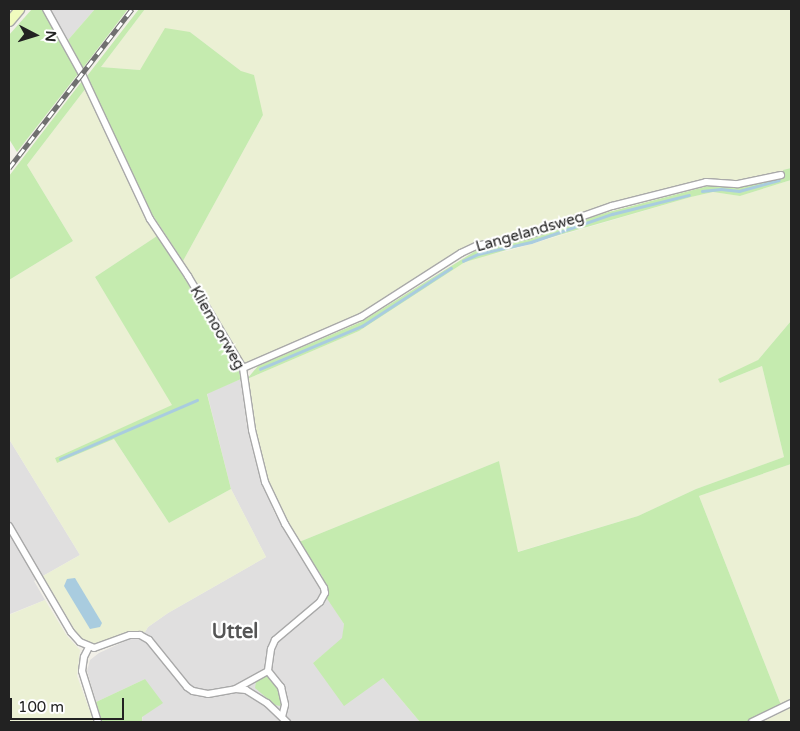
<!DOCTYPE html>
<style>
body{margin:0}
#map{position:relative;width:800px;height:731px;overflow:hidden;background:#f2f0e8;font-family:"Varela Round",sans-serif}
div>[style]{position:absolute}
.residential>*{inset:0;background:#e0dfdf}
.farmland>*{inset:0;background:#ebf0d4}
.grass>*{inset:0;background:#c5ebaf}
.water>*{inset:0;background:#a9ccdf}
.stream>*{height:2.5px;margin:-1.25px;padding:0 1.25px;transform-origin:1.25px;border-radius:1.25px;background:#a9ccdf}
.roads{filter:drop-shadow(1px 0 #a9a9a9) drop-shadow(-1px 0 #a9a9a9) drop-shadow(0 1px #a9a9a9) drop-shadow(0 -1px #a9a9a9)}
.street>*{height:6px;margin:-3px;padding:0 3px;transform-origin:3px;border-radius:3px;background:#fff}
.secondary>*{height:9px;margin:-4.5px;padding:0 4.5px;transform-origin:4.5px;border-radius:4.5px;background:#f0fbbe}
.rail>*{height:4.5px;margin-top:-2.25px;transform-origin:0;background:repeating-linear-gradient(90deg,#fff 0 8px,#707070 0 16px);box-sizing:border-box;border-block:1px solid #707070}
span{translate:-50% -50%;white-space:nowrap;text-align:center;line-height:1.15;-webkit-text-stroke:4.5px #fff;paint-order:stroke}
.street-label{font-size:15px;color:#222}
.district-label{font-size:20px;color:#555;font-weight:700}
.frame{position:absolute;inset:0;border:10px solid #222;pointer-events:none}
.north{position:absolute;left:10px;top:10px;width:50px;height:50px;-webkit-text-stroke:4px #fff;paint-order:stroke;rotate:95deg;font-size:14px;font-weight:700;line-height:20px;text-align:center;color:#222}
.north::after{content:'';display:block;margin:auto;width:18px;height:22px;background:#222;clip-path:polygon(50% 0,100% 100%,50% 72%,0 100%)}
.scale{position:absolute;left:10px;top:698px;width:114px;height:22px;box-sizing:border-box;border:2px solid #222;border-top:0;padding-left:6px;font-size:15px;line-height:18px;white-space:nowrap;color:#222;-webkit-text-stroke:4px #fff;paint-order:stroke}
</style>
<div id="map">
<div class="residential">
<i style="clip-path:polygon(50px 9px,95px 9px,68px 40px)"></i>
<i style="clip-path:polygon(241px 379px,247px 426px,259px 475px,275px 514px,344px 624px,343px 638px,313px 663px,383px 678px,420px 722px,142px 722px,145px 679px,96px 702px,87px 671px,90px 660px,99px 653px,145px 632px,148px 627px,168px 613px,266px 557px,231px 489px,207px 393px)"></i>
<i style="clip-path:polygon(9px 439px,80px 555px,34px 581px,45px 600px,10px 614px)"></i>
</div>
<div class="farmland">
<i style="clip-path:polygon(145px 9px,791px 9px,791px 168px,783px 170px,783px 172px,739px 182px,705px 179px,528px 233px,476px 244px,361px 315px,244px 364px,183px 261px,263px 115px,241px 71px,190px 32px,140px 70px,101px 67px)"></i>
<i style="clip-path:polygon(86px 88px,146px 220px,157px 236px,95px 277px,173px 405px,55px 458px,57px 463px,114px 439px,169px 523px,231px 489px,266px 557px,168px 613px,148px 627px,145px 632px,130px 632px,101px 644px,90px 643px,79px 637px,43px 576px,80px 555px,9px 439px,9px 280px,73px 241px,27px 165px)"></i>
<i style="clip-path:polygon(791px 180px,791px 321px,758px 360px,720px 383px,762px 366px,784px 457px,696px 489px,638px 516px,517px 552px,499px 461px,299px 542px,268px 481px,249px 404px,247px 379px,359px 331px,465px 262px,475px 258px,511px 250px,691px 197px,713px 192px,740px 196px)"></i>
<i style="clip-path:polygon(791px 464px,791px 700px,781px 705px,699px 496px)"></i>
<i style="clip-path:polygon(45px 600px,67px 636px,80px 650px,77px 676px,94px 722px,9px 722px,9px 615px)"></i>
<i style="clip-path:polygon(791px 707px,791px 722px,761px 722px,762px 722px)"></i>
</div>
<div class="grass">
<i style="clip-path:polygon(32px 9px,42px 9px,78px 74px,17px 152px,9px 139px,9px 35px)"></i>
<i style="clip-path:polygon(95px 9px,128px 9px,83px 68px,68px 40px)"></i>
<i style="clip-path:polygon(139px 9px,145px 9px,101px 67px,140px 70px,165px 28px,190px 32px,241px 71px,254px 75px,263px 115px,183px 261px,152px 214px,87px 76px)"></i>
<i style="clip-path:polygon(82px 81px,86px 88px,27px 165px,73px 241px,9px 280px,9px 176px)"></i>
<i style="clip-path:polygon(791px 168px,791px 180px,740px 196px,713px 192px,691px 197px,465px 262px,359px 331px,247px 379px,258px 366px,361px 322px,477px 250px,525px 239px,605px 213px,712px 185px,739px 187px,784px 177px,783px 170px)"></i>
<i style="clip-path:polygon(157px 236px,184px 277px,238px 368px,241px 379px,207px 394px,231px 489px,169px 523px,114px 439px,57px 463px,55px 458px,172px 405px,95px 277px)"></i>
<i style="clip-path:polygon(791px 321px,791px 464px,699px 496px,781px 705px,748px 722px,420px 722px,383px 678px,344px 706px,313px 663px,342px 638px,344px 624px,326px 597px,327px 590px,322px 576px,299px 542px,499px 461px,518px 552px,638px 516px,696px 489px,784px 457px,762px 366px,720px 383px,718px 379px,758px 360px)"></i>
<i style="clip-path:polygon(265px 676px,268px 676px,278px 689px,282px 703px,280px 706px,275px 705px,255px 688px,256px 682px)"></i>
<i style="clip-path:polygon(145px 679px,163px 703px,142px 717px,142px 722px,102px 722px,96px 702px)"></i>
</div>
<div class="water">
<i style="clip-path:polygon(75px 578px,102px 623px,100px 627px,90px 629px,64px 586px,67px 579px)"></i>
</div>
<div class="stream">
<i style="left:702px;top:191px;width:19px;rotate:-6deg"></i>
<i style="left:721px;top:189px;width:18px;rotate:6deg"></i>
<i style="left:739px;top:191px;width:41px;rotate:-15.4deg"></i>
<i style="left:463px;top:261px;width:17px;rotate:-25deg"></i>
<i style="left:478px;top:254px;width:54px;rotate:-12.8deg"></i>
<i style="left:531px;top:242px;width:86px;rotate:-19.1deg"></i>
<i style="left:612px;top:214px;width:79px;rotate:-13.9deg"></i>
<i style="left:260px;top:369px;width:111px;rotate:-22.9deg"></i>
<i style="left:362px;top:326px;width:106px;rotate:-33.1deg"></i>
<i style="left:60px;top:459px;width:149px;rotate:-23.3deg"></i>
</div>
<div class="roads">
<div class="street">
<i style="left:46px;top:9px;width:74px;rotate:61deg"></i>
<i style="left:82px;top:74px;width:160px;rotate:64.9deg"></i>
<i style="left:150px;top:219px;width:69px;rotate:56.3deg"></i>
<i style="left:188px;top:276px;width:107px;rotate:59.1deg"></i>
<i style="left:243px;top:368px;width:63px;rotate:81.7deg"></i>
<i style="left:252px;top:430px;width:54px;rotate:76deg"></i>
<i style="left:265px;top:482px;width:47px;rotate:64.5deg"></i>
<i style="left:285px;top:524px;width:75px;rotate:58.6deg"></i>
<i style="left:324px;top:588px;width:5px;rotate:79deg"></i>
<i style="left:325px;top:593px;width:10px;rotate:119deg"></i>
<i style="left:320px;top:602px;width:59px;rotate:139.8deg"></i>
<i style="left:275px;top:640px;width:10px;rotate:114deg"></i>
<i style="left:271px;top:649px;width:22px;rotate:98deg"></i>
<i style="left:268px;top:671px;width:37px;rotate:151deg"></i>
<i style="left:243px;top:368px;width:129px;rotate:-23.4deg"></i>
<i style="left:361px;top:317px;width:119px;rotate:-32.6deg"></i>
<i style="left:461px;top:253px;width:17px;rotate:-25deg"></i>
<i style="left:476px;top:246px;width:54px;rotate:-11.7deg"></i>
<i style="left:529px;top:235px;width:88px;rotate:-19.3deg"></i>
<i style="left:612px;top:206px;width:97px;rotate:-14.3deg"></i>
<i style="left:706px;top:182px;width:32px;rotate:4deg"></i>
<i style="left:738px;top:184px;width:44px;rotate:-11.8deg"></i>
<i style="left:9px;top:526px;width:123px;rotate:59.7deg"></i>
<i style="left:71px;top:632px;width:13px;rotate:48deg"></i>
<i style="left:80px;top:642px;width:15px;rotate:23deg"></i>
<i style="left:94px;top:648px;width:38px;rotate:-20deg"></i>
<i style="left:130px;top:635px;width:10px"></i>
<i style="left:140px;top:635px;width:10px;rotate:29deg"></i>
<i style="left:149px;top:640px;width:60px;rotate:51deg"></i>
<i style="left:187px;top:687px;width:7px;rotate:34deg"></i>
<i style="left:193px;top:691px;width:15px;rotate:11deg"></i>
<i style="left:208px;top:694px;width:28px;rotate:-10deg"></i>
<i style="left:236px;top:689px;width:10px;rotate:6deg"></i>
<i style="left:246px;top:690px;width:25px;rotate:32deg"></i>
<i style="left:267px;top:703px;width:28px;rotate:44deg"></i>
<i style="left:89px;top:647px;width:11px;rotate:117deg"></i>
<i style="left:84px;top:657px;width:14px;rotate:98deg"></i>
<i style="left:82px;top:671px;width:53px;rotate:72.6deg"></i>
<i style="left:268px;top:671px;width:21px;rotate:51deg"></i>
<i style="left:281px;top:687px;width:18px;rotate:77deg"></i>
<i style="left:285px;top:705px;width:12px;rotate:104deg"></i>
<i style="left:752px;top:722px;width:43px;rotate:-26deg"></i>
</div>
<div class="secondary">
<i style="left:9px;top:21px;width:16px;rotate:-50deg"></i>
</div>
</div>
<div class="rail">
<i style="left:9px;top:168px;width:201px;rotate:-52.3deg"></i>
</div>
<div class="street-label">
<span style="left:530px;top:232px;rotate:-16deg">Langelandsweg</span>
<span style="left:217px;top:328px;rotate:60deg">Kliemoorweg</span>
</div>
<div class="district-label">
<span style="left:235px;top:632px">Uttel</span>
</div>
<div class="frame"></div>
<div class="north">N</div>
<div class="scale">100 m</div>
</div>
